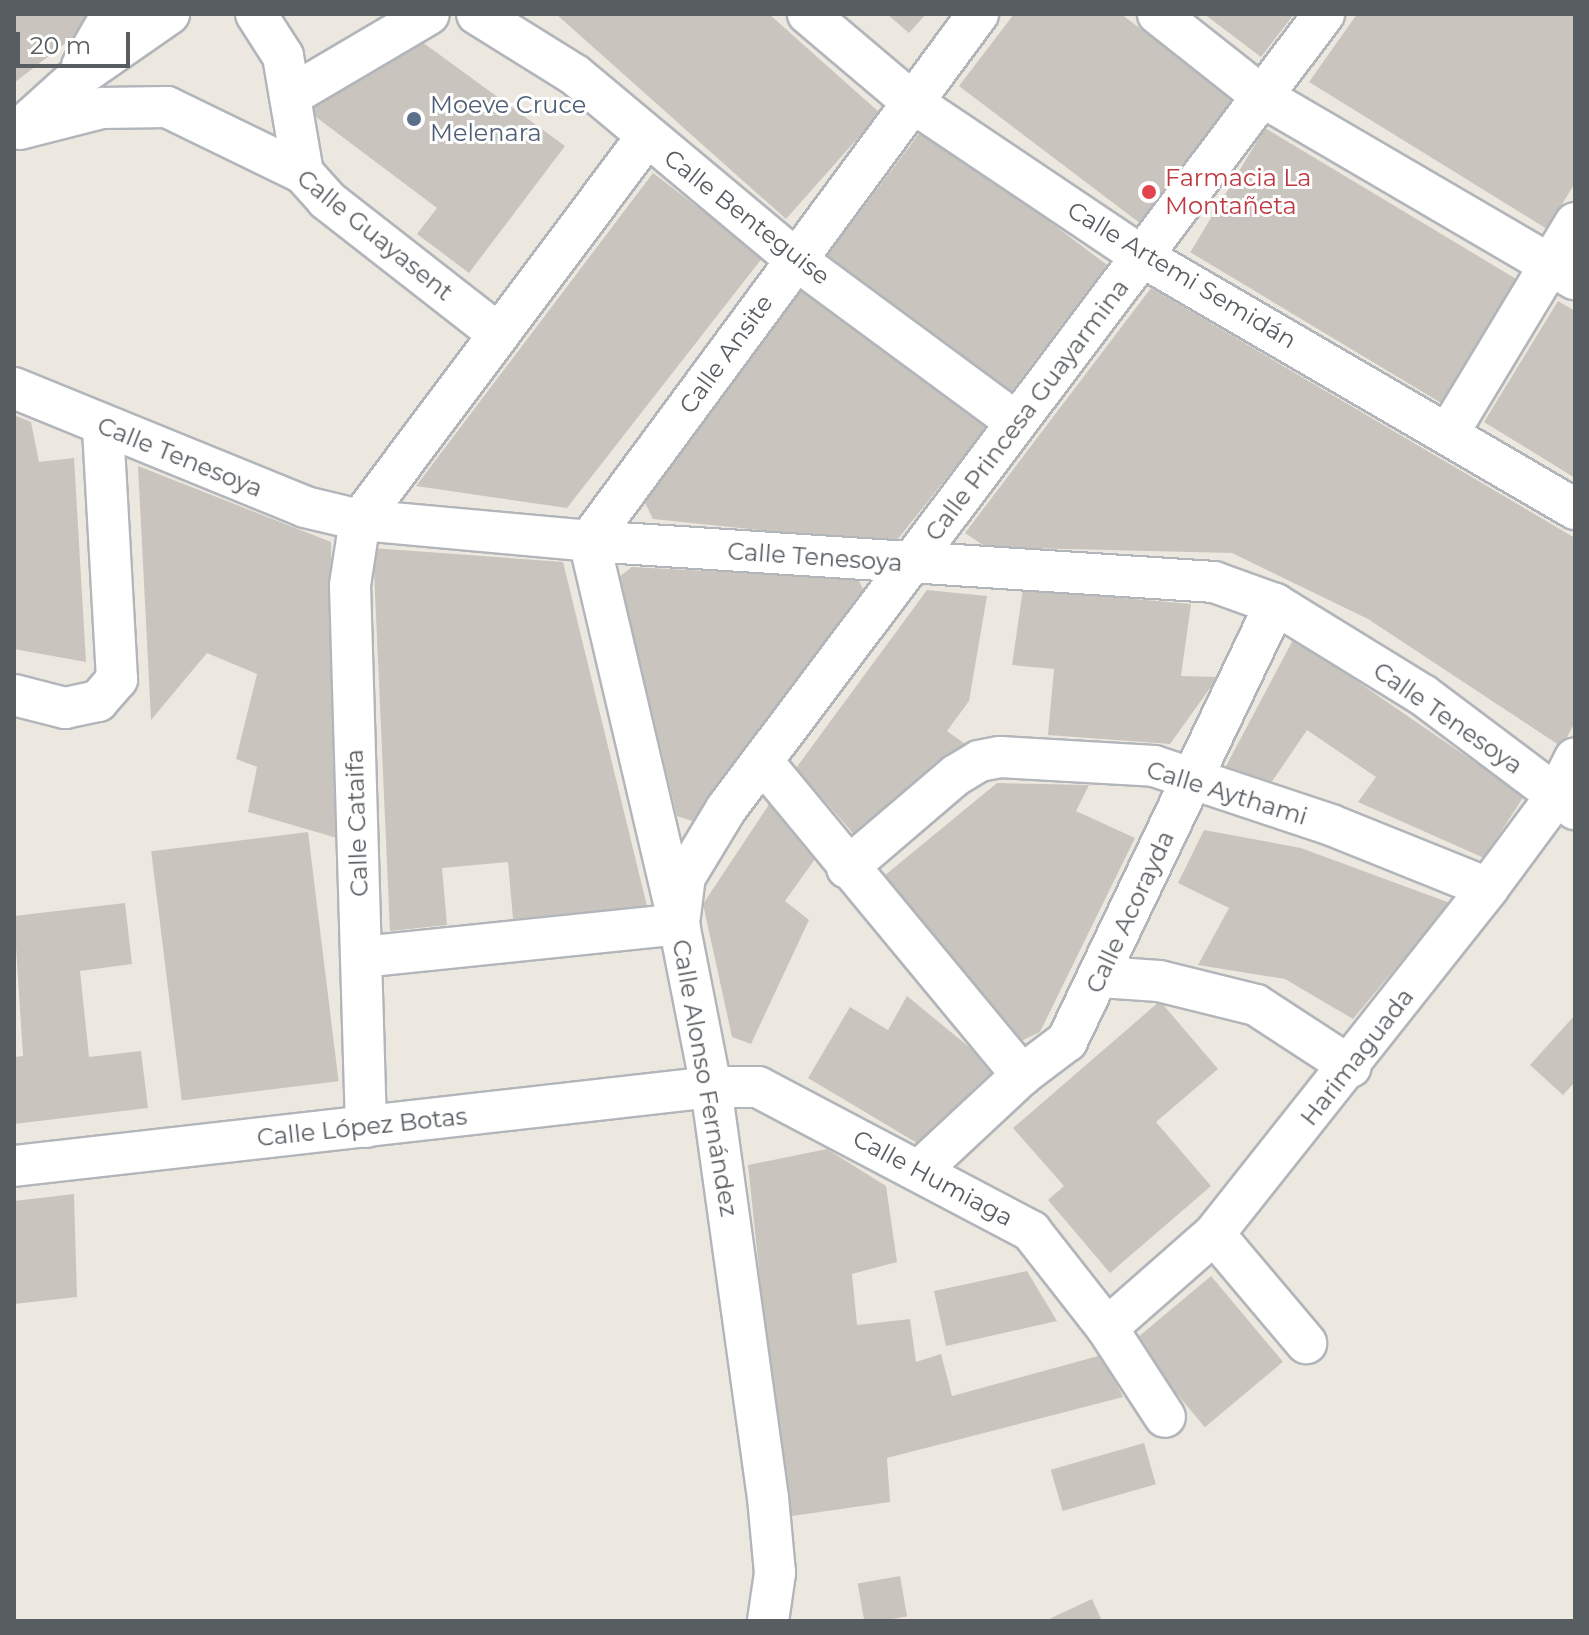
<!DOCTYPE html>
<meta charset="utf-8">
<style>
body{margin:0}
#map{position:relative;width:1589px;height:1635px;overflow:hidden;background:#ede8df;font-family:Montserrat,sans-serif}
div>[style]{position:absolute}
.building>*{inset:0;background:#c9c5be;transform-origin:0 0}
.roads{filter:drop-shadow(2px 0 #b2b6bb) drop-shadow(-2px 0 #b2b6bb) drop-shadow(0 2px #b2b6bb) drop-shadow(0 -2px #b2b6bb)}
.minor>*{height:40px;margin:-20px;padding:0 20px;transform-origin:20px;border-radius:20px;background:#fff}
.dots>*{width:22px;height:22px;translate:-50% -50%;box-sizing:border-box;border:4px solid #fff;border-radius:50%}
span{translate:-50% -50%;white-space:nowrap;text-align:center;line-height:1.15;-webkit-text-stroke:6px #fff;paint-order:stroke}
.service-label{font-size:24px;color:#4e5e75}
.left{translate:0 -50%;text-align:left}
.health-label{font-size:24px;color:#be3a42}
.street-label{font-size:24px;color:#585d61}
.frame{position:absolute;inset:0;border:16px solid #585d61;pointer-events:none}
.scale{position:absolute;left:16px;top:32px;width:114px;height:36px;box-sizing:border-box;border:4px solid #585d61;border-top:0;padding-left:10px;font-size:24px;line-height:28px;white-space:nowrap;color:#585d61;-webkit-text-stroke:6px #fff;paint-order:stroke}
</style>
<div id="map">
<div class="building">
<i style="clip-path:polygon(14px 14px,90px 14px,85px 28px,14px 83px)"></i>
<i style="clip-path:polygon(556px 14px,769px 14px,880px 113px,786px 219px)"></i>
<i style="clip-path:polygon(887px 14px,926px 14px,909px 33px)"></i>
<i style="clip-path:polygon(1014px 14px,1121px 14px,1235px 100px,1141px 224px,959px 86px)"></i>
<i style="clip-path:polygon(1204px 14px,1294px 14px,1261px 57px)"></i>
<i style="clip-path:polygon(1357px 14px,1575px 14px,1575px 183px,1547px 229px,1309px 82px)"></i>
<i style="clip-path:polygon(418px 39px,565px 146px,469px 273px,417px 234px,437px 208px,304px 108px)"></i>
<i style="left:924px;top:127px;width:229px;height:164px;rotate:37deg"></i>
<i style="left:1265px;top:128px;width:295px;height:145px;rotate:31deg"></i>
<i style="clip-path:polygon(653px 173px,763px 257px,567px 508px,416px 486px)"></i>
<i style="clip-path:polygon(1151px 288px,1575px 538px,1575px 722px,1562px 747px,1368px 619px,1232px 553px,986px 547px,965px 533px)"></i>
<i style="clip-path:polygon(803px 289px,986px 428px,894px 544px,653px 519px,644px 501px)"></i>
<i style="clip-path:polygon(1558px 301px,1575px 311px,1575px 478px,1484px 422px)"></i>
<i style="clip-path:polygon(14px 415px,31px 422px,39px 462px,74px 458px,86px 662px,14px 649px)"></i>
<i style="clip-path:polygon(138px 466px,331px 542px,337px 838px,248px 812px,257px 767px,236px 759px,257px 674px,207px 653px,151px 720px)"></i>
<i style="clip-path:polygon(373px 548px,563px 562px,647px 906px,513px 919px,508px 862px,442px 868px,447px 925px,390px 931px)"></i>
<i style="clip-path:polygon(632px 567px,858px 579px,865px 593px,695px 822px,677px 816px,619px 577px)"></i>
<i style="clip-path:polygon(1023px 589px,1191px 604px,1181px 676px,1218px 677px,1170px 744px,1048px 735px,1054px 669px,1012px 665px)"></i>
<i style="clip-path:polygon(927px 590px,987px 596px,969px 701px,947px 731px,968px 746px,858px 839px,796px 768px)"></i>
<i style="clip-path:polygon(1294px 638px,1524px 796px,1484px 858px,1358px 802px,1376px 777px,1307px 730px,1265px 792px,1226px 766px)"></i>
<i style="clip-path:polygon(997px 783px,1089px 785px,1076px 811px,1135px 838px,1040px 1032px,1021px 1041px,884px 876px)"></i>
<i style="clip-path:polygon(770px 803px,815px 859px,785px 901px,809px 920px,751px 1044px,732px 1037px,703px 904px)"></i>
<i style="clip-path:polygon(1204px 830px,1301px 848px,1450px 903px,1353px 1019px,1285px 979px,1198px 965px,1229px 908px,1178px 883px)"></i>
<i style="left:308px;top:832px;width:251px;height:158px;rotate:83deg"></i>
<i style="clip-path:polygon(125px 903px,132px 964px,80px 971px,89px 1057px,141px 1051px,148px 1108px,14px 1124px,14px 1057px,23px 1056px,14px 916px)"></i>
<i style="clip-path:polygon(907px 996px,1002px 1074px,922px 1146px,808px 1078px,850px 1007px,888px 1030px)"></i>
<i style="clip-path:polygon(1160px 1001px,1218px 1069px,1156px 1122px,1211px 1186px,1110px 1273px,1048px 1200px,1064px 1186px,1013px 1128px)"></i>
<i style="clip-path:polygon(1575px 1015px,1575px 1082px,1563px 1095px,1530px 1065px)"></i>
<i style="clip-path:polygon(827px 1149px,886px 1186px,897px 1262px,852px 1274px,857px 1325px,910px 1319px,916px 1362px,941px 1354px,952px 1396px,1102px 1355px,1123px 1397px,887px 1458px,890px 1502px,785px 1517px,748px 1165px)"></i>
<i style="clip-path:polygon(74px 1194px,77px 1297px,14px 1304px,14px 1201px)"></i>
<i style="clip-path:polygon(1027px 1271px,1057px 1321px,946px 1346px,934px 1291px)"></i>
<i style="left:1211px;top:1276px;width:112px;height:102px;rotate:50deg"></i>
<i style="left:1144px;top:1443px;width:43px;height:97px;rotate:74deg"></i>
<i style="left:900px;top:1576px;width:41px;height:43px;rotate:80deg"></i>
<i style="clip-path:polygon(1092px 1599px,1102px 1621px,1052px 1621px,1051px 1618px)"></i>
</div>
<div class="roads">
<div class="minor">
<i style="left:256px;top:14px;width:50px;rotate:57.3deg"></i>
<i style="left:283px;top:56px;width:119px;rotate:80.3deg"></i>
<i style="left:477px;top:14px;width:115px;rotate:31.9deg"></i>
<i style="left:575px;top:75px;width:287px;rotate:39.9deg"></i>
<i style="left:795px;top:259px;width:275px;rotate:36.4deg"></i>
<i style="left:808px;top:14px;width:136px;rotate:40.2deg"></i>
<i style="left:912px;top:102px;width:278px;rotate:33.9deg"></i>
<i style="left:1143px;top:257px;width:500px;rotate:30.26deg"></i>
<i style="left:1158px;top:14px;width:134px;rotate:38.3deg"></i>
<i style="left:1263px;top:97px;width:361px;rotate:30.3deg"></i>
<i style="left:82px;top:66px;width:60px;rotate:-60deg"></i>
<i style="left:290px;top:96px;width:161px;rotate:-30.5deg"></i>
<i style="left:23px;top:126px;width:69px;rotate:-42deg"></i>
<i style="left:74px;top:80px;width:116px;rotate:-34.8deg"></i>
<i style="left:20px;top:129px;width:85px;rotate:-14.4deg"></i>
<i style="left:102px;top:108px;width:65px;rotate:-0.9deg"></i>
<i style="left:167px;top:107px;width:151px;rotate:25.9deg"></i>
<i style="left:303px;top:173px;width:36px;rotate:48deg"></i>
<i style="left:327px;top:200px;width:214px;rotate:38deg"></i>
<i style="left:14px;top:388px;width:314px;rotate:22.2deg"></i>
<i style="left:305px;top:507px;width:57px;rotate:13.3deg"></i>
<i style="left:360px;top:520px;width:230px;rotate:5.2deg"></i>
<i style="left:589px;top:541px;width:626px;rotate:3.75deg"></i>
<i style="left:1214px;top:582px;width:65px;rotate:19.8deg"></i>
<i style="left:1275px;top:604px;width:174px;rotate:31.6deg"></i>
<i style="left:1423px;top:695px;width:190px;rotate:36.9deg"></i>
<i style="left:1449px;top:432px;width:244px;rotate:-58.9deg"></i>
<i style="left:14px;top:695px;width:53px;rotate:14.3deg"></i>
<i style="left:65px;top:708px;width:34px;rotate:-12deg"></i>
<i style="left:98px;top:701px;width:29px;rotate:-49deg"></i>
<i style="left:117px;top:679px;width:253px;rotate:-93.2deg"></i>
<i style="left:762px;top:761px;width:408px;rotate:50.4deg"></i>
<i style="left:847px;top:868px;width:143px;rotate:-40.5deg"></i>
<i style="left:956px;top:775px;width:27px;rotate:-31deg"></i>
<i style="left:979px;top:761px;width:21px;rotate:-11deg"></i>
<i style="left:1000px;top:757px;width:154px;rotate:3.3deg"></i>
<i style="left:1154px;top:766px;width:187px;rotate:18.4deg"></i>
<i style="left:1331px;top:825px;width:169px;rotate:21.9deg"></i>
<i style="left:680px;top:916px;width:39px;rotate:-83deg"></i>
<i style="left:685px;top:877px;width:79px;rotate:-58.9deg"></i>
<i style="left:726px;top:809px;width:995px;rotate:-53.05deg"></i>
<i style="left:361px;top:957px;width:320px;rotate:-5.9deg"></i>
<i style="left:1101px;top:977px;width:58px;rotate:3.9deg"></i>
<i style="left:1159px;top:981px;width:100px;rotate:13.9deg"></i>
<i style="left:1256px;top:1005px;width:113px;rotate:33.1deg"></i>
<i style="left:366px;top:1127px;width:542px;rotate:-91.69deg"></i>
<i style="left:350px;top:585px;width:66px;rotate:-81.3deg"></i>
<i style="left:360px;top:520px;width:478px;rotate:-53.2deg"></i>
<i style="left:14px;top:1166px;width:701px;rotate:-6.47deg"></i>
<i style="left:711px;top:1087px;width:47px"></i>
<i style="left:758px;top:1087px;width:309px;rotate:27.8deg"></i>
<i style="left:1031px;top:1231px;width:123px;rotate:51.9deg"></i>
<i style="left:1107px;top:1328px;width:106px;rotate:56.9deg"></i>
<i style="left:919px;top:1171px;width:141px;rotate:-43deg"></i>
<i style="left:1022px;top:1075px;width:56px;rotate:-37.1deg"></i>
<i style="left:1067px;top:1041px;width:484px;rotate:-64.5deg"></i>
<i style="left:1214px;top:1234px;width:143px;rotate:49.8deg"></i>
<i style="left:1107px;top:1328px;width:142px;rotate:-41.3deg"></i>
<i style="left:1214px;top:1234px;width:441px;rotate:-51.6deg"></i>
<i style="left:1488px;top:888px;width:114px;rotate:-53.5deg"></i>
<i style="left:1556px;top:796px;width:42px;rotate:-63.4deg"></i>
<i style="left:768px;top:1621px;width:49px;rotate:-81.7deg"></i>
<i style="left:775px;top:1573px;width:75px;rotate:-95.3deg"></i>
<i style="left:768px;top:1498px;width:415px;rotate:-97.9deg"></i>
<i style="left:711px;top:1087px;width:166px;rotate:-101.1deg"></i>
<i style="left:679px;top:924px;width:393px;rotate:-103.2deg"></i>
<i style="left:589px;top:541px;width:655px;rotate:-53.57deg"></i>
</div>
</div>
<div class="dots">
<i style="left:414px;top:119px;background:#5c6f8a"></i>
<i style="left:1149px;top:192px;background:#e0444e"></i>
</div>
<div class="service-label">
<span class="left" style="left:430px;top:119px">Moeve Cruce<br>Melenara</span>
</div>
<div class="health-label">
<span class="left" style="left:1165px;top:192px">Farmacia La<br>Montañeta</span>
</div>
<div class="street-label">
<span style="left:747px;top:217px;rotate:38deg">Calle Benteguise</span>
<span style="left:375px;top:235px;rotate:39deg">Calle Guayasent</span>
<span style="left:1182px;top:275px;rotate:31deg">Calle Artemi Semidán</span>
<span style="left:726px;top:354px;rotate:-54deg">Calle Ansite</span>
<span style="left:1027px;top:410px;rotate:-53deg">Calle Princesa Guayarmina</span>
<span style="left:180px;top:457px;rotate:22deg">Calle Tenesoya</span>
<span style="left:815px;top:557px;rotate:4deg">Calle Tenesoya</span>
<span style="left:1448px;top:718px;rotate:35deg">Calle Tenesoya</span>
<span style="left:1227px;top:793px;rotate:17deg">Calle Aythami</span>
<span style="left:357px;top:823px;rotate:-92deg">Calle Cataifa</span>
<span style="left:1130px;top:912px;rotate:-65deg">Calle Acorayda</span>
<span style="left:1357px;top:1057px;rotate:-52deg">Harimaguada</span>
<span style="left:705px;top:1078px;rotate:80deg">Calle Alonso Fernández</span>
<span style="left:362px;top:1127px;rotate:-6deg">Calle López Botas</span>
<span style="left:933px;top:1178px;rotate:28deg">Calle Humiaga</span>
</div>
<div class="frame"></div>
<div class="scale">20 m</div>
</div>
